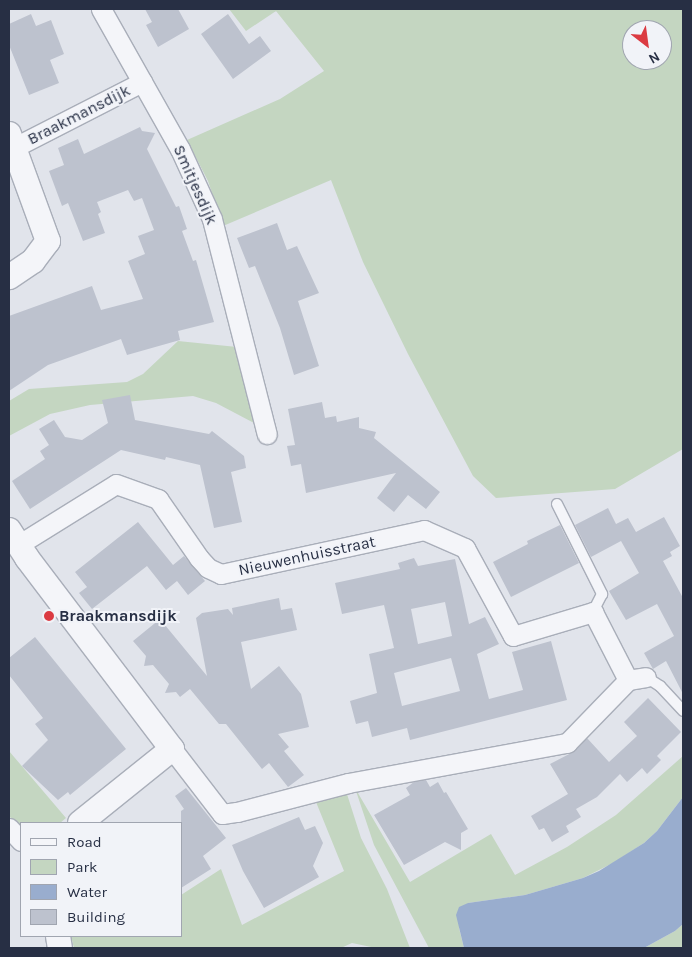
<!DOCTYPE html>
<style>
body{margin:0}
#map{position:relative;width:692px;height:957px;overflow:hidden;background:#e1e4eb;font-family:Karla,sans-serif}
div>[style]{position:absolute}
.green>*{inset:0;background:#c4d6c1}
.water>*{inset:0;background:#99adce}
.building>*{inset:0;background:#bdc2ce}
.roads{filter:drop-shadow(1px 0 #a9aeb9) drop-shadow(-1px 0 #a9aeb9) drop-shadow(0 1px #a9aeb9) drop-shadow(0 -1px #a9aeb9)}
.service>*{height:10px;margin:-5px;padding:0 5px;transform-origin:5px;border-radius:5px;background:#f4f5f9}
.minor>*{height:19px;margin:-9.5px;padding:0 9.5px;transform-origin:9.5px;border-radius:9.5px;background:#f4f5f9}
.tertiary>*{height:24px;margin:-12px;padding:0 12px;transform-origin:12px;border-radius:12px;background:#f4f5f9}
.dots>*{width:14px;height:14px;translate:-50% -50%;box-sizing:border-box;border:2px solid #f1f3f8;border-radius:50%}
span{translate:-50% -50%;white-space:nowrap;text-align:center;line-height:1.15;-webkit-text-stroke:4px #f1f3f8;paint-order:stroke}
.street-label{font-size:16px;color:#272f44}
.poi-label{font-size:16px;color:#272f44;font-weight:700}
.left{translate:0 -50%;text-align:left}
.frame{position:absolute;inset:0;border:10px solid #272f44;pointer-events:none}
.legend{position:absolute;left:20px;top:822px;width:162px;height:115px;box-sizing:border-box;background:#f1f3f8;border:1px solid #a0a5b0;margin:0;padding:6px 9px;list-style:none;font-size:15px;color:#272f44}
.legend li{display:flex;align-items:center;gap:10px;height:25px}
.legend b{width:25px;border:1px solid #a0a5b0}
.north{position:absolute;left:622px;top:20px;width:50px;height:50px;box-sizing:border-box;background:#f1f3f8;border:1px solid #a0a5b0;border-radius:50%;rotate:150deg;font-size:14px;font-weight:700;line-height:20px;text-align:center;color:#272f44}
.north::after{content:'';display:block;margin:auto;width:18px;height:22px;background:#db3b42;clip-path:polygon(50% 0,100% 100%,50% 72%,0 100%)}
</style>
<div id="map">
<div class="green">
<i style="clip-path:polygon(evenodd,229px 9px,683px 9px,683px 449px,615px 489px,496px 498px,473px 476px,408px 354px,363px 262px,331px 180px,223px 226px,208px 181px,187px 140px,280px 99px,324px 71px,276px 11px,246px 31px,229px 9px,632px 30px,662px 30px,662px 60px,632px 60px,632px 30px)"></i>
<i style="clip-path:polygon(178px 341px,237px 347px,254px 423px,216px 403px,193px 396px,90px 405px,50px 414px,9px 436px,9px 401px,29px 389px,127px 382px,143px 374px)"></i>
<i style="clip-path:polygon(9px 751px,66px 818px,60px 823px,21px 823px,21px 828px,9px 816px)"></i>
<i style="clip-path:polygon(683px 756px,683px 797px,657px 831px,644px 843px,613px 863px,583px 878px,525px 895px,468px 903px,459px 928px,464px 948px,429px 948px,374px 845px,355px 788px,410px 882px,491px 834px,515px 875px,567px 847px,616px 815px)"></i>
<i style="clip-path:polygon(346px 791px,361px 838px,387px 889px,410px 948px,376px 948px,352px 943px,341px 948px,74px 948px,71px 936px,181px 936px,181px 895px,221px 869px,242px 925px,344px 871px,316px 802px)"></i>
<i style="clip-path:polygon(683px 924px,683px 948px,644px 948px,675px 931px)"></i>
</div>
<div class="water">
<i style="clip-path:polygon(683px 797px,683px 924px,675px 931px,644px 948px,464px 948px,456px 915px,459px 907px,468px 903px,525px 895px,583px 878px,599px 871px,644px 843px,657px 831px)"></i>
</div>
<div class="building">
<i style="clip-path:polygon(145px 9px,178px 9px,189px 29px,158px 47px,146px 25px,152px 22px)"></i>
<i style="clip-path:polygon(31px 14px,36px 26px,51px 20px,64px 54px,50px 60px,59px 83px,29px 95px,9px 45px,9px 24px)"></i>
<i style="clip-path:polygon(228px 14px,249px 44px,260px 36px,271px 51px,233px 79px,201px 34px)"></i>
<i style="clip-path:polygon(140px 127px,142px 131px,155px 133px,147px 149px,176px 207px,179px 206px,187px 229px,182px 231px,193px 261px,196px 260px,214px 322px,178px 331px,180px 340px,127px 355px,121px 339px,48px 365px,9px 391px,9px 316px,92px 286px,101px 310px,143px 299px,128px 261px,145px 254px,138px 236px,154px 230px,142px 198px,134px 201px,128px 190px,97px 202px,101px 212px,98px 214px,105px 233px,83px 241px,68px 203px,62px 206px,49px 171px,64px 165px,58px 148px,78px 139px,84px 154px)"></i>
<i style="clip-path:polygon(277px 223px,287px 250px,297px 246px,319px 293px,298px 301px,319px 366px,294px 375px,280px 328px,255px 266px,249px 268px,237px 238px)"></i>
<i style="clip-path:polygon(130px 395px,135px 420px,209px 434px,212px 431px,244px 456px,246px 468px,231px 472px,242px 522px,214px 528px,200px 465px,166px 457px,165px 460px,121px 450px,30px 509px,12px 481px,45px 459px,40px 451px,49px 445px,39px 429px,54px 420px,65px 437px,82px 440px,108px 423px,102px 400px)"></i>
<i style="clip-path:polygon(322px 402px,325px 418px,336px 416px,337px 422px,359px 417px,359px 428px,376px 432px,374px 438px,440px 492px,426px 509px,408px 495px,394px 512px,377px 498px,396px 473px,306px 493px,301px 464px,291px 466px,287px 446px,295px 445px,288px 409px)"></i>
<i style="clip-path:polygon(608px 508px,616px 524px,628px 518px,636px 532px,664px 517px,680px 546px,670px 552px,672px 556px,663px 561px,683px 598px,683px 694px,666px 661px,653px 669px,644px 653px,674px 636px,657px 604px,626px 620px,609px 591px,639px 573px,621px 541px,591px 557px,575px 525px)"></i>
<i style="clip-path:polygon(138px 522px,173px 565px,184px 556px,205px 581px,188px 595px,177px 581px,166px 590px,147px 566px,92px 609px,79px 593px,87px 587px,75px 572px)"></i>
<i style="clip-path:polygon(560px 525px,579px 563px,511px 597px,493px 562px,528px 544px,527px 541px)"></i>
<i style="clip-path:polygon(evenodd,414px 558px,418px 566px,455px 559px,469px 624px,485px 617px,499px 644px,477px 654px,489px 699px,523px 690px,512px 652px,551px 641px,567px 700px,410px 740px,407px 728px,372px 737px,368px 721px,356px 724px,350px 701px,377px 693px,369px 654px,394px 648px,384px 605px,342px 614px,335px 583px,400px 569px,398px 563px,414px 558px,445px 602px,452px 636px,418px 644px,411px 609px,445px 602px,414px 558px,451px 658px,460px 691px,402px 706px,394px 673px,451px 658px)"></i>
<i style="clip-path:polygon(279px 598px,281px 610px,292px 608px,297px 630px,241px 642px,251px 689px,279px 666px,301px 694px,309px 727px,278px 734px,289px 747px,284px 751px,304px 775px,288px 787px,269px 763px,262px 769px,226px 724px,219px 724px,190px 689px,180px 697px,176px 692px,165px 693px,169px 684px,153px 665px,144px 666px,146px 656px,133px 641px,160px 619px,207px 676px,196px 618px,202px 613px,228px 609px,233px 615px,232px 608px)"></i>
<i style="clip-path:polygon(35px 637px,126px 749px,70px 795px,68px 792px,58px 800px,22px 766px,48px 740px,35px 724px,43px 718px,9px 675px,9px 658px)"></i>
<i style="clip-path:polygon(648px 698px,681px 732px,657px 756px,661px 760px,647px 774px,642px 768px,627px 782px,620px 774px,597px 797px,576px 809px,581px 817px,566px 826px,569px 832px,552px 842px,544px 828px,539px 830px,531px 816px,568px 794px,550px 764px,575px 751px,587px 738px,609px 762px,637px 736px,624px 722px)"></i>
<i style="clip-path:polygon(426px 780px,430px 787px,438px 782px,444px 793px,446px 792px,468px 829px,461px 833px,461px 850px,445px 842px,404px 865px,374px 815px,410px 795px,406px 788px,414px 782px)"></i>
<i style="clip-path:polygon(186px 788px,226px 838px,203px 856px,211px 869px,181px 888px,181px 811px,184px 809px,175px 796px)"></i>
<i style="clip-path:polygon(299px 817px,305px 830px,315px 826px,323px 843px,313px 866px,319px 877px,264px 908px,243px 871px,232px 845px)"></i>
</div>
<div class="roads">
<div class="service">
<i style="left:557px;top:504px;width:101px;rotate:63.4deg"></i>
<i style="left:602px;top:594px;width:20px;rotate:117deg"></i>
<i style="left:646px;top:677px;width:17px;rotate:33deg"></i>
<i style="left:660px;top:686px;width:34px;rotate:47deg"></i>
</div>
<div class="minor">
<i style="left:101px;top:9px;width:161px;rotate:60.6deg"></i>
<i style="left:180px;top:149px;width:77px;rotate:65.4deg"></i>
<i style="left:212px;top:219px;width:222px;rotate:75.7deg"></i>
<i style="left:15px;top:147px;width:143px;rotate:-27.1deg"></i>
<i style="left:18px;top:545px;width:115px;rotate:-31.9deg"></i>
<i style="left:116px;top:484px;width:45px;rotate:19.7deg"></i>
<i style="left:158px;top:499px;width:72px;rotate:55.2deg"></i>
<i style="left:199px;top:558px;width:13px;rotate:48deg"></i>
<i style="left:208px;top:568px;width:14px;rotate:25deg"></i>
<i style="left:221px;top:574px;width:208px;rotate:-12.2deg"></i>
<i style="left:424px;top:530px;width:45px;rotate:23.7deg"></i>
<i style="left:465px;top:548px;width:100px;rotate:61.4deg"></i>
<i style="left:513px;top:636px;width:84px;rotate:-16.7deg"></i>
<i style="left:593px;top:612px;width:76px;rotate:62.8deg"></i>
<i style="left:172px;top:749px;width:82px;rotate:52.4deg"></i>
<i style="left:222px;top:814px;width:15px;rotate:-8deg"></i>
<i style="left:237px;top:812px;width:115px;rotate:-14.6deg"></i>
<i style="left:348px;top:783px;width:223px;rotate:-10.4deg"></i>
<i style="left:567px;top:743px;width:88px;rotate:-45.9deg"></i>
<i style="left:628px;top:680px;width:18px;rotate:-9deg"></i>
<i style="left:9px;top:828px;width:18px;rotate:47deg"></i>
</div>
<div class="tertiary">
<i style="left:9px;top:134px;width:114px;rotate:70deg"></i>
<i style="left:48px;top:241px;width:25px;rotate:127deg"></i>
<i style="left:33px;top:261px;width:29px;rotate:146deg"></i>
<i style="left:9px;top:530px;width:33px;rotate:57deg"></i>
<i style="left:27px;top:558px;width:240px;rotate:52.8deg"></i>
<i style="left:172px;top:749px;width:118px;rotate:141.2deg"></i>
<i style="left:58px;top:936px;width:12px;rotate:81deg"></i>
</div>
</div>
<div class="dots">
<i style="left:49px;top:616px;background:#db3b42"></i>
</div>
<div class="street-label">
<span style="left:79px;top:115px;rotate:-27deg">Braakmansdijk</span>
<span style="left:195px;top:185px;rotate:66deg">Smitjesdijk</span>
<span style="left:307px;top:556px;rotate:-12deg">Nieuwenhuisstraat</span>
</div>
<div class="poi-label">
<span class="left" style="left:59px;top:616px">Braakmansdijk</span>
</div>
<div class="frame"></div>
<ul class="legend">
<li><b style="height:6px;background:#f4f5f9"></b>Road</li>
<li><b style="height:14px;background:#c4d6c1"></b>Park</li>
<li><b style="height:14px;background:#99adce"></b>Water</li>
<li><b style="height:14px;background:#bdc2ce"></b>Building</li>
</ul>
<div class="north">N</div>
</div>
